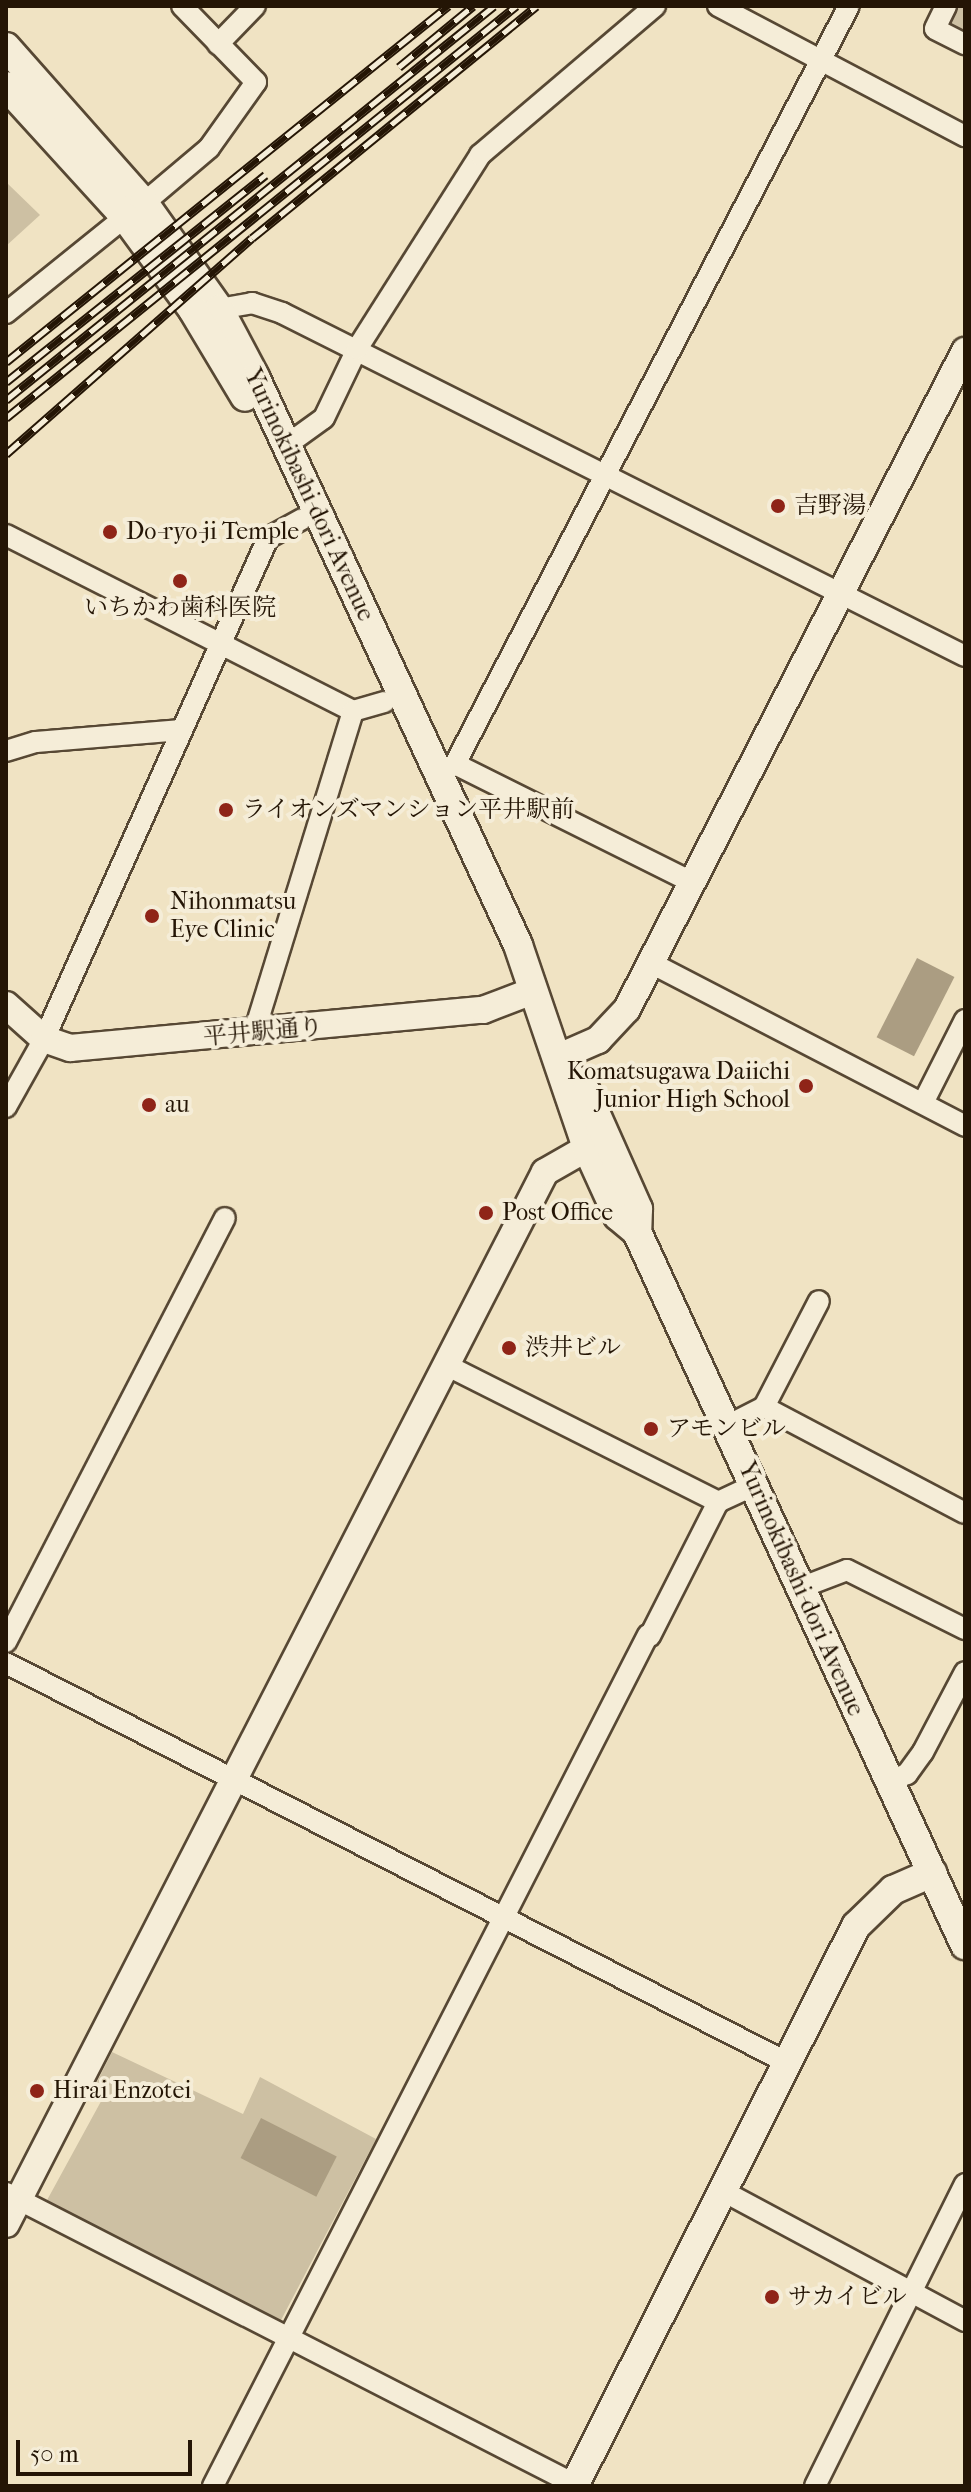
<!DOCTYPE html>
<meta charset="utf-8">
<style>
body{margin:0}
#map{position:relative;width:971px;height:2492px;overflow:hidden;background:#f0e3c3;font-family:"IM FELL French Canon","Noto Serif JP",serif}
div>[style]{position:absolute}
.green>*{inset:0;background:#cdc0a3}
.water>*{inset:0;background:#ab9d82;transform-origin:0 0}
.roads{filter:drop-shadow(2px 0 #574834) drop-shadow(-2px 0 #574834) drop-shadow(0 2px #574834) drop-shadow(0 -2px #574834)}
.minor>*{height:20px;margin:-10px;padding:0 10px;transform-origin:10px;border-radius:10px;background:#f5edd8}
.tertiary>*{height:26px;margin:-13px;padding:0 13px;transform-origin:13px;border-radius:13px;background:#f5edd8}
.secondary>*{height:28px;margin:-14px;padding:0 14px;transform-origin:14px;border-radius:14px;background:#f5edd8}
.rail>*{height:9px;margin-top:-4.5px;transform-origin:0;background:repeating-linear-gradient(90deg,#f5edd8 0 18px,#241505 0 36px);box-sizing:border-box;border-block:2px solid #241505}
.dots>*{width:22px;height:22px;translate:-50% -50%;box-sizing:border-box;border:4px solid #f5edd8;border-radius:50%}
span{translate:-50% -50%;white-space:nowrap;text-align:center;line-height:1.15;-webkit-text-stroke:8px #f5edd8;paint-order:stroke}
.street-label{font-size:24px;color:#241505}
.poi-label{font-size:24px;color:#241505}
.left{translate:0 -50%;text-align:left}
.right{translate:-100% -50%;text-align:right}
.frame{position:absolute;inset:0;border:8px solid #241505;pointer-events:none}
.scale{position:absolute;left:16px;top:2440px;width:176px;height:36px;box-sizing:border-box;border:4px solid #241505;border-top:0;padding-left:10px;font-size:24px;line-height:28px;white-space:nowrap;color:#241505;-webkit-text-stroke:6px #f5edd8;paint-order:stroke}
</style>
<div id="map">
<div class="green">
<i style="clip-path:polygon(955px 6px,965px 6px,965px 31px,947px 22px)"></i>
<i style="clip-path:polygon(6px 182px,40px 215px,6px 246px)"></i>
<i style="clip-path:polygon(112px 2052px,243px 2114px,260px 2077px,376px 2139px,280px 2322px,46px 2202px,105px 2094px,94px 2088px)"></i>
</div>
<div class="water">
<i style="left:917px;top:958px;width:42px;height:89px;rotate:27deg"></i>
<i style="left:261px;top:2118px;width:85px;height:45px;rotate:27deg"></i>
</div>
<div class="roads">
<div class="minor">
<i style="left:718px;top:6px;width:279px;rotate:27.8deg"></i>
<i style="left:946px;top:6px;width:25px;rotate:116deg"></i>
<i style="left:935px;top:29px;width:34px;rotate:27deg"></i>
<i style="left:218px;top:44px;width:53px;rotate:-45.8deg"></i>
<i style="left:144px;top:203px;width:85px;rotate:-40.2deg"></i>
<i style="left:209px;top:148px;width:81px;rotate:-54.5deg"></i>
<i style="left:256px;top:82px;width:106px;rotate:-134.2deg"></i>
<i style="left:219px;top:309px;width:34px;rotate:-10deg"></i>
<i style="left:252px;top:303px;width:32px;rotate:18deg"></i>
<i style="left:282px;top:313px;width:764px;rotate:26.67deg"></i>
<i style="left:6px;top:313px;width:153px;rotate:-38.9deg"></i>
<i style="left:288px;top:444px;width:44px;rotate:-35.8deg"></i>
<i style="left:324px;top:418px;width:76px;rotate:-64.4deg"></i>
<i style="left:357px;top:349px;width:230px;rotate:-57.6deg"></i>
<i style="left:480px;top:155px;width:230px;rotate:-40.4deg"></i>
<i style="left:6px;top:535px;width:389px;rotate:26.9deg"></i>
<i style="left:6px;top:751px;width:31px;rotate:-17deg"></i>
<i style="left:36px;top:742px;width:146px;rotate:-4.7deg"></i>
<i style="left:455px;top:764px;width:265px;rotate:26.5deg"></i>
<i style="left:440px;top:774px;width:18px;rotate:-34deg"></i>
<i style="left:455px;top:764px;width:854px;rotate:-62.54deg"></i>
<i style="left:651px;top:963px;width:354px;rotate:27.4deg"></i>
<i style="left:254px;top:1033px;width:337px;rotate:-72.9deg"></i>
<i style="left:353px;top:711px;width:33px;rotate:-16deg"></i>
<i style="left:923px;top:1103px;width:93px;rotate:-63.2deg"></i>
<i style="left:6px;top:1107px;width:78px;rotate:-60.8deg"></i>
<i style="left:44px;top:1039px;width:549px;rotate:-65.91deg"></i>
<i style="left:268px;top:538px;width:39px;rotate:-29deg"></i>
<i style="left:446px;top:1365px;width:305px;rotate:26.7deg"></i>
<i style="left:764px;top:1407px;width:119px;rotate:-62.6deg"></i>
<i style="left:727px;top:1426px;width:42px;rotate:-27.2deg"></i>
<i style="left:764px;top:1407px;width:227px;rotate:27.8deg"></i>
<i style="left:800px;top:1588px;width:50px;rotate:-21deg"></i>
<i style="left:847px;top:1570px;width:132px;rotate:26.6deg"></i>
<i style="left:650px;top:1636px;width:150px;rotate:-63.1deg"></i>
<i style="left:718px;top:1502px;width:40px;rotate:-25deg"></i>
<i style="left:6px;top:1642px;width:477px;rotate:-62.7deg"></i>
<i style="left:6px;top:1663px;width:876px;rotate:27.09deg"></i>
<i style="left:888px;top:1782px;width:21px;rotate:-23deg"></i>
<i style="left:907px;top:1774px;width:27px;rotate:-54deg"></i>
<i style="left:923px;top:1752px;width:90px;rotate:-62.3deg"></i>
<i style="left:721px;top:2190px;width:277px;rotate:28.2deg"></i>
<i style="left:6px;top:2193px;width:643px;rotate:27.12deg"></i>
<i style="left:213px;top:2486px;width:956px;rotate:-62.93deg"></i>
<i style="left:815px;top:2486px;width:337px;rotate:-63.6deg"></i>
</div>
<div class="tertiary">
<i style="left:6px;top:1005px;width:51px;rotate:41.8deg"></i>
<i style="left:44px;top:1039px;width:28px;rotate:19deg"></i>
<i style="left:70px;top:1048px;width:415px;rotate:-5.3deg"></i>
<i style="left:483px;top:1010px;width:50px;rotate:-21deg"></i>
<i style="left:559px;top:1057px;width:43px;rotate:-23.6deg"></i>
<i style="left:598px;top:1040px;width:42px;rotate:-46.9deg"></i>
<i style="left:627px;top:1009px;width:740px;rotate:-62.81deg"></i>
<i style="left:6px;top:2224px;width:1182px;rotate:-62.87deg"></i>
<i style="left:545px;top:1172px;width:48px;rotate:-29.7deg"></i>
</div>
<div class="secondary">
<i style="left:6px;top:47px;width:208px;rotate:48.5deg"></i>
<i style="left:144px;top:203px;width:130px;rotate:54.7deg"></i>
<i style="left:219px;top:309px;width:77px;rotate:62.1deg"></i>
<i style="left:255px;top:377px;width:626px;rotate:65.15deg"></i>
<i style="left:518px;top:945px;width:214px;rotate:71.2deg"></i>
<i style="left:587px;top:1148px;width:75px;rotate:65.5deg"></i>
<i style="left:618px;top:1216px;width:25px;rotate:40deg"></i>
<i style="left:637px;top:1232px;width:785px;rotate:65.3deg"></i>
<i style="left:6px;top:86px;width:177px;rotate:47.7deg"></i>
<i style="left:125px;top:217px;width:115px;rotate:53.8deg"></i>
<i style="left:193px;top:310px;width:101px;rotate:59.1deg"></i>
<i style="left:565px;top:1071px;width:30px;rotate:45deg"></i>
<i style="left:586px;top:1092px;width:128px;rotate:66deg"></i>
<i style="left:638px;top:1209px;width:23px;rotate:92deg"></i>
<i style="left:574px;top:2486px;width:627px;rotate:-63.27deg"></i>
<i style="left:856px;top:1926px;width:52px;rotate:-44.2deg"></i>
<i style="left:893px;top:1890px;width:43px;rotate:-23.6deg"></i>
</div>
</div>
<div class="rail">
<i style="left:399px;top:67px;width:96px;rotate:-39.5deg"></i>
<i style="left:6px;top:362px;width:568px;rotate:-38.85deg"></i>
<i style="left:6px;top:382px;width:332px;rotate:-38.6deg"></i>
<i style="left:6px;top:400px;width:627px;rotate:-38.92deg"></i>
<i style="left:6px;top:418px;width:656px;rotate:-38.93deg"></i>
<i style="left:6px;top:454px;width:327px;rotate:-41.3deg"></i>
<i style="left:252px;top:238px;width:367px;rotate:-39.2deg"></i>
</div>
<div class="dots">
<i style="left:778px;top:506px;background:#8f2418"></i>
<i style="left:110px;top:532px;background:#8f2418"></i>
<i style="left:180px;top:581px;background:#8f2418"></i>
<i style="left:226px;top:810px;background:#8f2418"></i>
<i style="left:152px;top:916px;background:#8f2418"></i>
<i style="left:806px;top:1086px;background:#8f2418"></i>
<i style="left:149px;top:1105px;background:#8f2418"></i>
<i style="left:486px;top:1213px;background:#8f2418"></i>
<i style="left:509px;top:1348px;background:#8f2418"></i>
<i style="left:651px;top:1429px;background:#8f2418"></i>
<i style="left:37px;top:2091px;background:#8f2418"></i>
<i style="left:772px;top:2297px;background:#8f2418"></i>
</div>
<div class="street-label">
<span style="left:309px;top:495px;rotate:65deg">Yurinokibashi-dori Avenue</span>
<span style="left:263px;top:1032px;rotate:-5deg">平井駅通り</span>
<span style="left:801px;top:1589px;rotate:66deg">Yurinokibashi-dori Avenue</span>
</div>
<div class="poi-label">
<span class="left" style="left:794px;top:506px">吉野湯</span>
<span class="left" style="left:126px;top:532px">Do-ryo-ji Temple</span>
<span style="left:180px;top:608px">いちかわ歯科医院</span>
<span class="left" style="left:242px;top:810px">ライオンズマンション平井駅前</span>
<span class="left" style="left:170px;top:916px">Nihonmatsu<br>Eye Clinic</span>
<span class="right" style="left:790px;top:1086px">Komatsugawa Daiichi<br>Junior High School</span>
<span class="left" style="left:165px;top:1105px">au</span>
<span class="left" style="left:502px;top:1213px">Post Office</span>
<span class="left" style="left:525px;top:1348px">渋井ビル</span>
<span class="left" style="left:667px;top:1429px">アモンビル</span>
<span class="left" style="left:53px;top:2091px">Hirai Enzotei</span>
<span class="left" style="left:788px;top:2297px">サカイビル</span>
</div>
<div class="frame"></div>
<div class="scale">50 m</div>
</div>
